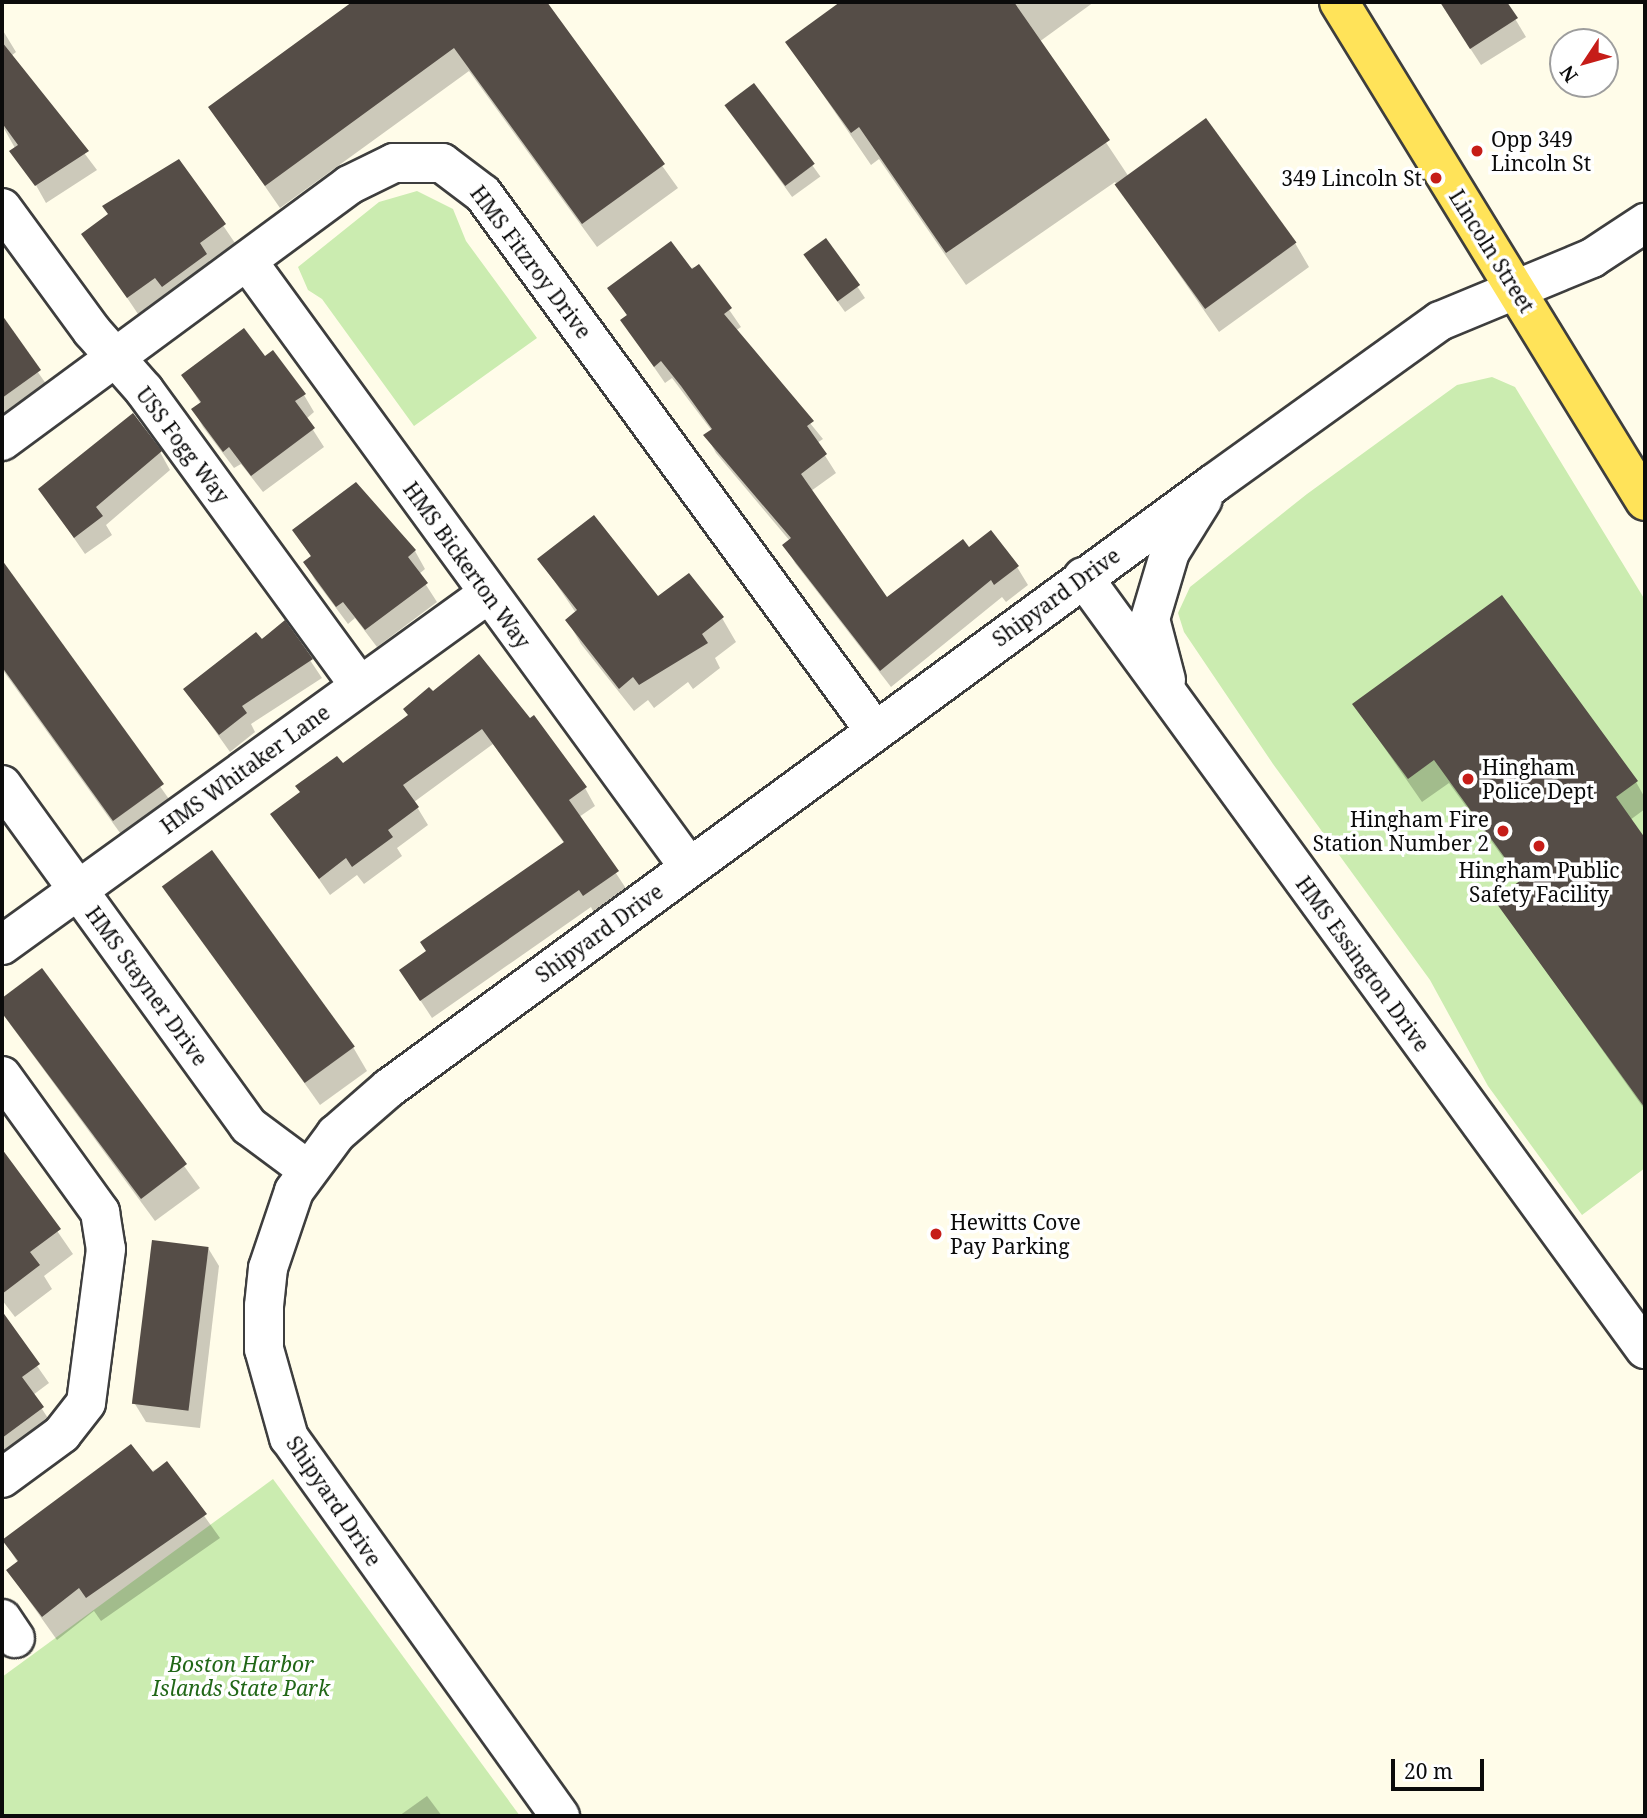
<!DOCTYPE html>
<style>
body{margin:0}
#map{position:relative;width:1647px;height:1818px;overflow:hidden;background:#fffce9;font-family:"Noto Serif",serif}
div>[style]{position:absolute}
.green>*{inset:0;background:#cbecb0}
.shadow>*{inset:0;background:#0003;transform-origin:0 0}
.building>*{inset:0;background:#554d47;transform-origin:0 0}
.roads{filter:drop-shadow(2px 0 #3e3e3e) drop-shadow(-2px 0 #3e3e3e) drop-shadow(0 2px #3e3e3e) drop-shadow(0 -2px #3e3e3e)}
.minor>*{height:38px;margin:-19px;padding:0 19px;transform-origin:19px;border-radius:19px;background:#fff}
.major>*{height:38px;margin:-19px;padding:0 19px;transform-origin:19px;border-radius:19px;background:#ffe359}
.dots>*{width:19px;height:19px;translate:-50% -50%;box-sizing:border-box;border:4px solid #fff;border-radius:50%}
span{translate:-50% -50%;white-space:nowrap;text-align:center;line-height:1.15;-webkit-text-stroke:7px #fff;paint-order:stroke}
.poi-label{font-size:21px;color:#0b0b0b}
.left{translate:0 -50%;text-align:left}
.right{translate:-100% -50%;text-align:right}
.street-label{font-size:21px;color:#0b0b0b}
.park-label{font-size:21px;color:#216717;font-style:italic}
.frame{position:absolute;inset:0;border:4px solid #0b0b0b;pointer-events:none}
.north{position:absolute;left:1549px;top:28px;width:70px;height:70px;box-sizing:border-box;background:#fff;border:2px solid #9d9d9d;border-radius:50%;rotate:234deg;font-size:19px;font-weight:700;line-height:28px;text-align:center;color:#0b0b0b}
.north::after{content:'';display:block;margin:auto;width:24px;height:32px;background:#c61d18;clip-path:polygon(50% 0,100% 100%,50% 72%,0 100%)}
.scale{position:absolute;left:1391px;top:1759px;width:93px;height:32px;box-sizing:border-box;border:4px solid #0b0b0b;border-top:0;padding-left:9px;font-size:21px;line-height:24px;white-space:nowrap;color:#0b0b0b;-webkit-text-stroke:5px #fff;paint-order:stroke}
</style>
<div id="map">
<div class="green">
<i style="clip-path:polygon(417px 191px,453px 209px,466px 241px,537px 338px,414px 426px,322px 299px,308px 290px,298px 267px,379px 202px)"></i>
<i style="clip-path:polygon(1492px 377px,1515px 387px,1645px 600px,1645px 1168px,1582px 1215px,1488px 1086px,1430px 980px,1273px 764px,1184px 632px,1178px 613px,1190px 587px,1307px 494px,1457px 385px)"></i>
<i style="clip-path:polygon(273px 1479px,520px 1816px,2px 1816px,2px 1677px)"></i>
</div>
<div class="shadow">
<i style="clip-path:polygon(355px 2px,545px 2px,678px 188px,597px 247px,469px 71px,280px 208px,210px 107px)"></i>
<i style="clip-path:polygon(843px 2px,1094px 2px,1039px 42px,1129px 177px,1295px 243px,1309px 267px,1219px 332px,1115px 182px,966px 285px,879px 159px,871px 165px,787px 42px)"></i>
<i style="clip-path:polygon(1440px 2px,1505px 2px,1526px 37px,1481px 65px)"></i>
<i style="clip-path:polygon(2px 29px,16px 52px,11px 56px,97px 170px,46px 203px,2px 125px)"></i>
<i style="left:754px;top:85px;width:113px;height:35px;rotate:54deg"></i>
<i style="clip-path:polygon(179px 161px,235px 243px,209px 261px,216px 273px,173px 304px,166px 294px,138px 314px,84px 234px)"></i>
<i style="clip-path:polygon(826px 240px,865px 298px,845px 312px,812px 266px)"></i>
<i style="clip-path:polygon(699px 266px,741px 327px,735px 331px,823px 439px,817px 443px,836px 473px,811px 491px,887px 600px,969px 549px,1017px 567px,1028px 585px,1006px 602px,1002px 597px,891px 687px,795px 563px,785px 545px,790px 541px,716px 453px,706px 435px,712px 431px,672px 378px,665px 383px,622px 321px,628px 317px,610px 289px)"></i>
<i style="clip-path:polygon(2px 321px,49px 388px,2px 418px)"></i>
<i style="clip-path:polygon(264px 358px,304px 395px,314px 412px,306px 419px,324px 447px,263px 492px,241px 464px,234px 468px,203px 427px,193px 409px,201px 404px,183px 376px)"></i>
<i style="clip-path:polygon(160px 452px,170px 470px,106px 525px,112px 535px,85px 554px,40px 489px)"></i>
<i style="clip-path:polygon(356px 485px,415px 551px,425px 569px,419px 574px,437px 602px,377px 647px,355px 618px,348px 624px,315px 580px,305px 563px,312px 558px,294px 531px)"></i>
<i style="clip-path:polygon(540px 560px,722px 618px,736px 642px,715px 658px,720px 668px,693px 689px,688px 682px,654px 708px,648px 700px,634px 711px,581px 644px,567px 620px,576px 613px)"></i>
<i style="clip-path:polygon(2px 563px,176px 809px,128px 844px,2px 669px)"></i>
<i style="clip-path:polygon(285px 623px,322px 678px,251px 724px,255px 732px,230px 752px,186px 690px)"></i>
<i style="clip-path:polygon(429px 690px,585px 788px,595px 806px,579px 817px,627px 890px,594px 913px,591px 907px,432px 1018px,401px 971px,564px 843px,493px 744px,414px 802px,428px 825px,397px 848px,402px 856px,364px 884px,357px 875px,330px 895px,273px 814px,409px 716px)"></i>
<i style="clip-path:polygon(1354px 704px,1636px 782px,1645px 798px,1645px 809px,1630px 820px,1645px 841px,1645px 1110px,1496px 901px,1521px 882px,1449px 783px,1422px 802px)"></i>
<i style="clip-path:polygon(164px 886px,353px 1047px,367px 1071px,320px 1105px)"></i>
<i style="clip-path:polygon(42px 970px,200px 1188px,155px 1221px,2px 1013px,2px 1000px)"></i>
<i style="clip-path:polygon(2px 1151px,73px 1254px,44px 1276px,52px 1289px,15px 1317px,2px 1300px)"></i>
<i style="clip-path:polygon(208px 1248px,219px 1266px,200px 1428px,146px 1422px,135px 1404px)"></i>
<i style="clip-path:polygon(2px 1316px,49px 1383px,33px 1395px,53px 1426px,2px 1456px)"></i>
<i style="clip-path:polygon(167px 1464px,220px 1538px,101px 1621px,94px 1611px,57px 1640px,8px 1571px,18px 1563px,4px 1540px)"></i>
<i style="clip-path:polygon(427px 1796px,442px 1816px,399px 1816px)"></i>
</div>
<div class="building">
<i style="clip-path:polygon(352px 2px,547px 2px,665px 164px,582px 224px,454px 48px,265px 186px,208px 107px)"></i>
<i style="clip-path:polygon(840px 2px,1014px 2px,1110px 140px,946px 253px,859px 127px,851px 133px,785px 42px)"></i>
<i style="clip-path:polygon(1440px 2px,1507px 2px,1518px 18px,1470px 49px)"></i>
<i style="clip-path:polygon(2px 42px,89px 151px,35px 186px,9px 151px,18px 145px,2px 123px)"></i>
<i style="left:754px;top:83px;width:101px;height:37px;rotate:53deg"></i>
<i style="left:1206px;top:118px;width:154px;height:113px;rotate:54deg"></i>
<i style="clip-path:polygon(179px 159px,226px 224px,200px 243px,207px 254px,162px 287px,155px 278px,127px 298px,81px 234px,108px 214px,102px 206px)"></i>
<i style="left:826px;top:238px;width:58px;height:28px;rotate:54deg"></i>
<i style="clip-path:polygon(671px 241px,692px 269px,699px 264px,732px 308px,724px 314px,814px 421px,807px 426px,827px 454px,801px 474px,887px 597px,963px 539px,969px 547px,991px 530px,1019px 566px,994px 585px,991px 580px,880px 671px,782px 545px,791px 538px,703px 435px,712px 429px,681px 386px,661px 361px,654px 367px,620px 320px,627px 315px,607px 288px)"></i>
<i style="clip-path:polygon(2px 315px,41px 370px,2px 398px)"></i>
<i style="clip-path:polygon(244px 328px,265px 356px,273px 350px,306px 394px,295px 401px,315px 428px,251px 476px,229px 447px,223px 452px,191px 409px,201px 402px,181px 375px)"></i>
<i style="clip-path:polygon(133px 413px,162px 451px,96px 507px,103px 516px,74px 538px,38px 489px)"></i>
<i style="clip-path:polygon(356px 482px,416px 550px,408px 557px,428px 583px,365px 630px,343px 602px,336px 607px,303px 562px,311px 556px,292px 530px)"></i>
<i style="clip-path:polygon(594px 515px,658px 596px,689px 573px,724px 617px,702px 634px,708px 643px,639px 685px,633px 677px,619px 689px,565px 620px,577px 610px,537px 559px)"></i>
<i style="clip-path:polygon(2px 560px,164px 784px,113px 821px,2px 667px)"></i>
<i style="clip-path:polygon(1502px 595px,1638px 781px,1616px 797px,1645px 838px,1645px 1108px,1494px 900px,1521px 880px,1434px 760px,1408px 779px,1352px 704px)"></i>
<i style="clip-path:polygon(285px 620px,313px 659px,242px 706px,247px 713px,219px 735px,183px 689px,256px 632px,262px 639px)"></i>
<i style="clip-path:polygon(479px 654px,530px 718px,534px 715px,587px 787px,569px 800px,619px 871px,583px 896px,579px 890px,420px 1001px,399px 970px,426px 951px,420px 942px,564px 842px,482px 729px,403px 785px,419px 807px,388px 830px,393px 837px,352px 867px,346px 858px,319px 879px,270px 814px,300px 792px,295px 786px,337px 756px,343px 763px,408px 715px,403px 709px,429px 687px,433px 691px)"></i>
<i style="left:212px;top:850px;width:243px;height:62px;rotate:54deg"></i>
<i style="clip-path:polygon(42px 968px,187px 1164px,141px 1199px,2px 1013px,2px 998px)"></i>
<i style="clip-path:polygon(2px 1149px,61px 1229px,30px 1252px,40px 1265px,2px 1294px)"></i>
<i style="left:152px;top:1240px;width:57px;height:165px;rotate:7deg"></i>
<i style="clip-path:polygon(2px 1311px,40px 1364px,22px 1377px,44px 1407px,2px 1438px)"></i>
<i style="clip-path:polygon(131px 1444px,153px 1472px,167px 1461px,207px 1514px,86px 1598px,79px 1588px,42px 1617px,6px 1570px,18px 1561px,2px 1540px)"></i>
</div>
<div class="roads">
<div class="minor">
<i style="left:2px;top:208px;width:152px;rotate:53.8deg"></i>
<i style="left:92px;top:331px;width:79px;rotate:48.6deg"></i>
<i style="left:144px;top:390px;width:366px;rotate:53.9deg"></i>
<i style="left:248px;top:262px;width:749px;rotate:53.91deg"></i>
<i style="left:2px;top:441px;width:431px;rotate:-36.4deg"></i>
<i style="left:349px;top:185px;width:50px;rotate:-26.1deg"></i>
<i style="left:394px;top:163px;width:48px"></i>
<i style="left:442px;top:163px;width:51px;rotate:37.1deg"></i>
<i style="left:483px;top:194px;width:665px;rotate:53.87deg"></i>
<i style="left:1083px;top:577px;width:955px;rotate:53.95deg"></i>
<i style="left:1166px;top:680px;width:63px;rotate:-104.7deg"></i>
<i style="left:1150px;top:619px;width:70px;rotate:-73.4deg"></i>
<i style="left:1170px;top:552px;width:62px;rotate:-58.1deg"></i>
<i style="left:2px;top:785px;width:421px;rotate:54.1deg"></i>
<i style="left:249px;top:1126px;width:74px;rotate:36.7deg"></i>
<i style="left:2px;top:945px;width:599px;rotate:-35.84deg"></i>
<i style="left:2px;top:1076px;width:168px;rotate:54.2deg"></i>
<i style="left:100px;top:1212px;width:37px;rotate:81deg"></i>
<i style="left:106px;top:1249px;width:155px;rotate:97.4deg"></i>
<i style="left:86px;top:1403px;width:39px;rotate:128deg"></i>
<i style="left:62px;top:1434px;width:74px;rotate:143.7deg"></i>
<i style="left:2px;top:1619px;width:23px;rotate:56deg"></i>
<i style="left:560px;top:1816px;width:465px;rotate:-125.6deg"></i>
<i style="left:289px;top:1438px;width:92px;rotate:-105.7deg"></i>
<i style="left:264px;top:1349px;width:43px;rotate:-90deg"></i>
<i style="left:264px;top:1306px;width:38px;rotate:-84deg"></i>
<i style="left:268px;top:1268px;width:81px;rotate:-71.3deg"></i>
<i style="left:294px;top:1191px;width:71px;rotate:-53.6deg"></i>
<i style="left:336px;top:1134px;width:70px;rotate:-41deg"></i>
<i style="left:389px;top:1088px;width:1022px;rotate:-36.24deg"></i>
<i style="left:1213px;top:484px;width:279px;rotate:-35.7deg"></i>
<i style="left:1440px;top:321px;width:165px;rotate:-22.5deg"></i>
<i style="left:1592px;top:258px;width:64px;rotate:-33.4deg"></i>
</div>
<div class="major">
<i style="left:1339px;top:2px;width:585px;rotate:58.48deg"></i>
</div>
</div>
<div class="dots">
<i style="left:1477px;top:151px;background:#c61d18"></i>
<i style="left:1436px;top:178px;background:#c61d18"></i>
<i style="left:1468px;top:779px;background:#c61d18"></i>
<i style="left:1503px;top:831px;background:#c61d18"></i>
<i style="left:1539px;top:846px;background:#c61d18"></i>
<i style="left:936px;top:1234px;background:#c61d18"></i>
</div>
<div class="poi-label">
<span class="left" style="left:1491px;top:151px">Opp 349<br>Lincoln St</span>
<span class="right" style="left:1422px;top:178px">349 Lincoln St</span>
<span class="left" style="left:1482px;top:779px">Hingham<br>Police Dept</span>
<span class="right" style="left:1489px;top:831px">Hingham Fire<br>Station Number 2</span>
<span style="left:1539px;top:882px">Hingham Public<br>Safety Facility</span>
<span class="left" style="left:950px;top:1234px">Hewitts Cove<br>Pay Parking</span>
</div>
<div class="street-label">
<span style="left:1492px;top:251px;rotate:58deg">Lincoln Street</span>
<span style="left:531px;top:262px;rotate:53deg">HMS Fitzroy Drive</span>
<span style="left:183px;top:445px;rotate:53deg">USS Fogg Way</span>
<span style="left:467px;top:565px;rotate:54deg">HMS Bickerton Way</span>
<span style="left:1056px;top:597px;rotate:-36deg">Shipyard Drive</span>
<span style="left:245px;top:769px;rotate:-36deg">HMS Whitaker Lane</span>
<span style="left:599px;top:933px;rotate:-36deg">Shipyard Drive</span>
<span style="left:1363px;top:964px;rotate:54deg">HMS Essington Drive</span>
<span style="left:147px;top:986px;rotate:54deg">HMS Stayner Drive</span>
<span style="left:334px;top:1501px;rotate:56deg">Shipyard Drive</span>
</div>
<div class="park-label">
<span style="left:241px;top:1676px">Boston Harbor<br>Islands State Park</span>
</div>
<div class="frame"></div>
<div class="north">N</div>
<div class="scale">20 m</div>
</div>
